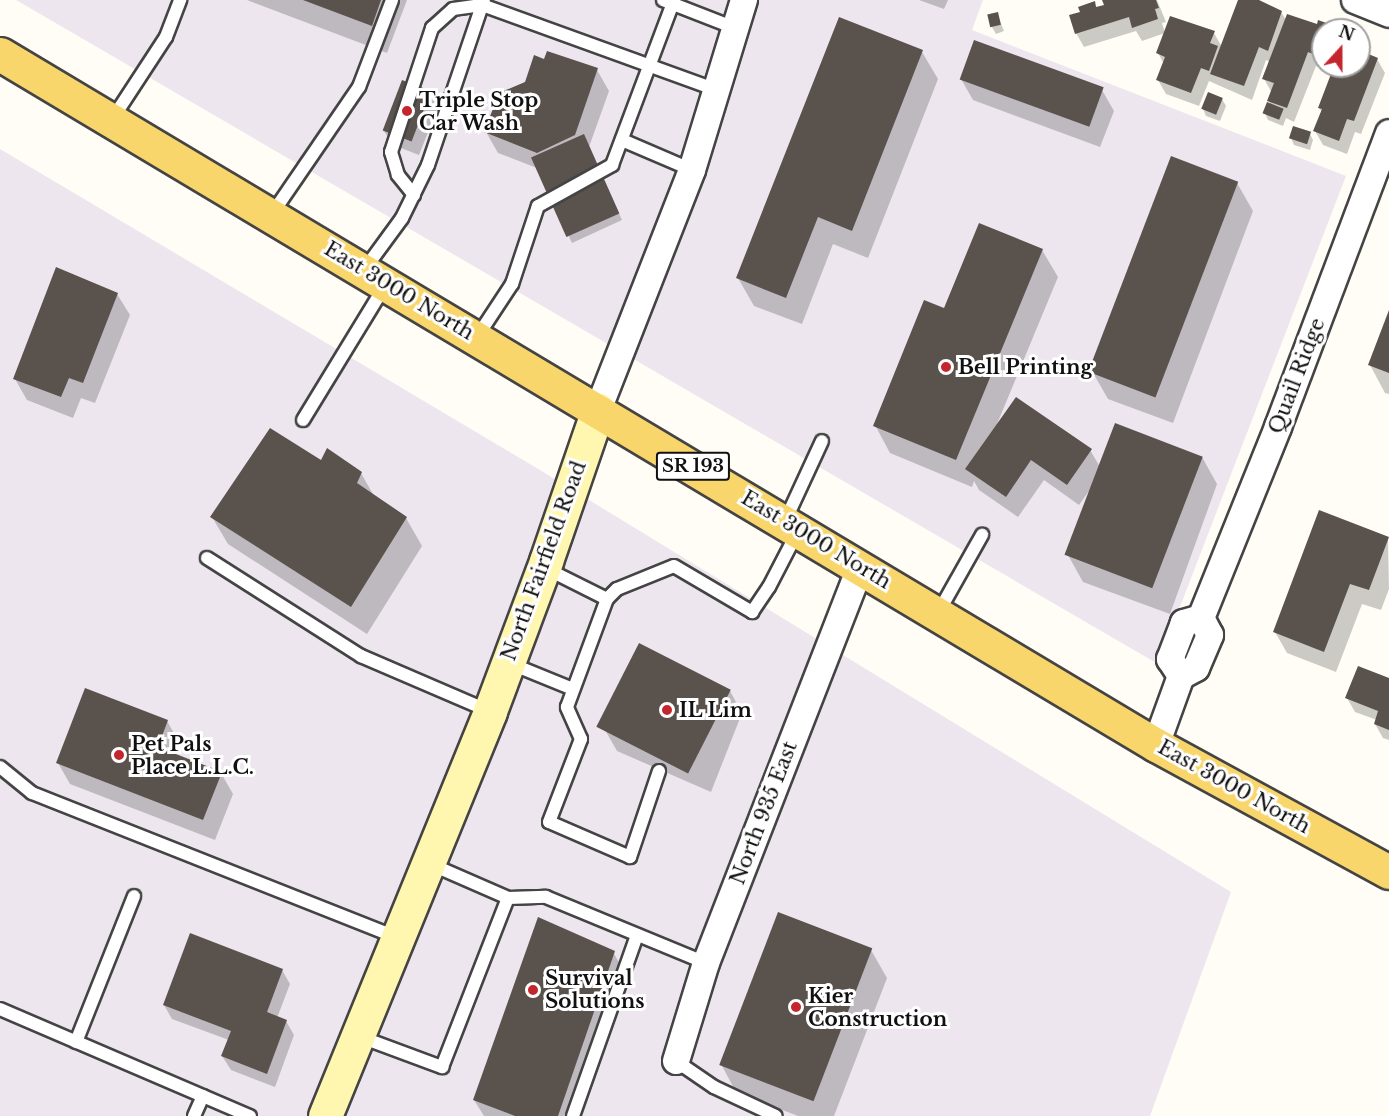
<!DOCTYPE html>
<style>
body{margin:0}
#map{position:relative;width:1389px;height:1116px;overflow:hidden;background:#fffdf5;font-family:"Libre Baskerville",serif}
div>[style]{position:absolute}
.industrial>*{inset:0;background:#eee6ef}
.shadow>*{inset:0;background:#0003}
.building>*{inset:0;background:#5a524d;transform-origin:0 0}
.roads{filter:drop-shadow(2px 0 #444) drop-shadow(-2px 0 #444) drop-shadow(0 2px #444) drop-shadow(0 -2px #444)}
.lane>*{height:12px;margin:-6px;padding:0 6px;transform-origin:6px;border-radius:6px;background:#fff}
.street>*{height:26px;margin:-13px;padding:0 13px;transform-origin:13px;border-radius:13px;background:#fff}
.secondary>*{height:33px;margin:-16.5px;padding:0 16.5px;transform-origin:16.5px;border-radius:16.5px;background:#fff6b0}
.primary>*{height:33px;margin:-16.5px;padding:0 16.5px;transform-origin:16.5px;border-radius:16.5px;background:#f9d66b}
.dots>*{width:16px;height:16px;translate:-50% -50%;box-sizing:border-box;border:3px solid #fff;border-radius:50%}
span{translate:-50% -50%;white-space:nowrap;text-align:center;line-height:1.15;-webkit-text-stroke:6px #fff;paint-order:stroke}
.shield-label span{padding:2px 4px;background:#fff;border:2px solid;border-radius:4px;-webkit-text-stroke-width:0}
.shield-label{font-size:18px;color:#111;font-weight:700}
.poi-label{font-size:20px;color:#111;font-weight:700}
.left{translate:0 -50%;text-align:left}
.street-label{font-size:20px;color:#111}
.north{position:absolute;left:1311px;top:18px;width:60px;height:60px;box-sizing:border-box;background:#fff;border:2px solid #a0a0a0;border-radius:50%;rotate:21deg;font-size:16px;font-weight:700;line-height:24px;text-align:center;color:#111}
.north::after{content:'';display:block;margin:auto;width:21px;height:27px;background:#c4262e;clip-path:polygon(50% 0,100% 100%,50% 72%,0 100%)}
</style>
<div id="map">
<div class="industrial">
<i style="clip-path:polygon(16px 0,983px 0,972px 30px,1346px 176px,1158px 664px)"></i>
<i style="clip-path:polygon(0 149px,535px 467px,1231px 892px,1150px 1116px,0 1116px)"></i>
</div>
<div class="shadow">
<i style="clip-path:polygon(247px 0,407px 0,387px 53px)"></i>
<i style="clip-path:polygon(919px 0,948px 0,944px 9px)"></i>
<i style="clip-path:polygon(1104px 0,1157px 0,1166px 22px,1162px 23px,1165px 33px,1142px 41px,1136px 31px,1084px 47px,1076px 33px,1082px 13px,1094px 3px,1097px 8px,1105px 6px)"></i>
<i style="clip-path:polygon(1240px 0,1253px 0,1281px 12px,1286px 20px,1331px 26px,1334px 30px,1323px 30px,1323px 66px,1330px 66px,1328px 70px,1316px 66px,1294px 122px,1286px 118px,1283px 126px,1268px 120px,1265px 113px,1271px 106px,1269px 101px,1272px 93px,1264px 79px,1270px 62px,1266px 60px,1252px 100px,1209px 81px,1199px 106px,1166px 94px,1158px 80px,1164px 64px,1158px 53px,1214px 33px,1222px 47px)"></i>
<i style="clip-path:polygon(997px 14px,1004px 31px,996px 34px,992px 27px)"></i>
<i style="clip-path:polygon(922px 52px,938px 79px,868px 258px,833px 244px,802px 324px,754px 306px,738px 278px)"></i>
<i style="clip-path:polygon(1359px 52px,1377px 59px,1385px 73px,1361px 134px,1355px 132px,1347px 154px,1323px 145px,1315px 131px,1322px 112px,1319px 108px,1335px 66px,1359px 66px)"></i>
<i style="clip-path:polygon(545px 61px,597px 70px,609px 91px,589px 147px,622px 220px,572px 243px,537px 168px,498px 153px,486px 132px)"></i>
<i style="clip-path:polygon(961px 79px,1102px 90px,1114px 111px,1100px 147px,973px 100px)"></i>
<i style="clip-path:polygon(403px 82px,430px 93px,438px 107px,419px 155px,393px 145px,384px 131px)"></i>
<i style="clip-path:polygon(1222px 99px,1226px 106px,1220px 121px,1206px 116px,1203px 109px)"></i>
<i style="clip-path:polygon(1310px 134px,1313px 140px,1310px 150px,1294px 145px,1291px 138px)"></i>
<i style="clip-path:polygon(1237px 183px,1253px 211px,1173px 423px,1108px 399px,1092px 371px)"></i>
<i style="clip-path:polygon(1042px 250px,1058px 277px,997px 424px,1090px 450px,1100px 467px,1202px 457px,1217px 484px,1170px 614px,1083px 582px,1068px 555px,1091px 488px,1079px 505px,1044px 480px,1018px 517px,979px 490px,974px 481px,972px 487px,890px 453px,875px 425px,945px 310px)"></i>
<i style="clip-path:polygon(117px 294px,130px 315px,95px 403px,81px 398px,73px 418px,27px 400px,15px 379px)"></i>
<i style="clip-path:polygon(1389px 314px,1389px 394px,1385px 393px,1370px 365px)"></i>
<i style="clip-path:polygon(322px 462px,361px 473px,374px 496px,406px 518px,422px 546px,367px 634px,228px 544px,212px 517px)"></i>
<i style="clip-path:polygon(1388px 539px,1389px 589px,1381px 610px,1362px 604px,1336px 672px,1287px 653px,1275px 632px)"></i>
<i style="clip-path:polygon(1389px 679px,1389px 740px,1383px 738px,1375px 724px,1377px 720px,1355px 712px,1347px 698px)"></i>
<i style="clip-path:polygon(730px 691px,742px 713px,711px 792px,617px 751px,605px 730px)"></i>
<i style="clip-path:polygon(167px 721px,179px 742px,174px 755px,221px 773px,233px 794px,215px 840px,70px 784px,58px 763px)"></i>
<i style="clip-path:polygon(779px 914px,871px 950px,887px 978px,834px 1116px,798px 1116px,736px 1092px,721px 1064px)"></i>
<i style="clip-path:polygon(613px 952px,629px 980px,582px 1116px,484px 1116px,474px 1100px)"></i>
<i style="clip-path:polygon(282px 970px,290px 984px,277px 1018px,286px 1021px,294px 1035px,275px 1087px,231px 1070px,222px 1056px,229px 1040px,172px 1019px,164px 1005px)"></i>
</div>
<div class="building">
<i style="clip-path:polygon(303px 0,381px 0,372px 26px)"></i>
<i style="clip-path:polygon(1102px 0,1156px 0,1159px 8px,1155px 9px,1158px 19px,1132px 28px,1129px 17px,1075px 34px,1069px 15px,1080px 12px,1078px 7px,1095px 1px,1096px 7px,1104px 5px)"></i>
<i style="clip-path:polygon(1238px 0,1259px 0,1282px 11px,1268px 51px,1259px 47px,1244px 86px,1210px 74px)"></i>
<i style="left:998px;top:12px;width:13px;height:11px;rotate:77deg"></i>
<i style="clip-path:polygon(1287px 14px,1317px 24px,1318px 20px,1332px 25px,1330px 30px,1323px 30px,1323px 49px,1320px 57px,1308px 52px,1287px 108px,1267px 101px,1274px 83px,1262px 79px)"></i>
<i style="clip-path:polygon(1170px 16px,1215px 31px,1210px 43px,1218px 46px,1209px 71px,1201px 68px,1191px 93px,1156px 80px,1165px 57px,1156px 53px)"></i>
<i style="clip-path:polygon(839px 17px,923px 50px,852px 231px,818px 217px,786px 298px,736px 278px)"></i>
<i style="left:974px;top:40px;width:138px;height:42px;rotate:20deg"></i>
<i style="clip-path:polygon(1359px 50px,1378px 58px,1354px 121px,1347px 119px,1339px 141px,1313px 131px,1322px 109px,1318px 108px,1334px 66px,1359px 66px)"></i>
<i style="clip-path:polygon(547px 51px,598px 68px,575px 135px,537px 153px,484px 132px,499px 93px,525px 82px,534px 55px,544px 59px)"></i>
<i style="left:402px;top:80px;width:31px;height:54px;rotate:21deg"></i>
<i style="left:1208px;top:92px;width:16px;height:18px;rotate:22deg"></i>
<i style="left:1267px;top:102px;width:18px;height:12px;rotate:22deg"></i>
<i style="left:1293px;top:126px;width:19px;height:13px;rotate:18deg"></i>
<i style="left:584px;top:134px;width:87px;height:58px;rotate:66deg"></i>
<i style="left:1171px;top:156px;width:72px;height:231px;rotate:21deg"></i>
<i style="clip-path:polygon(979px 223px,1043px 249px,956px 460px,873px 426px,924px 300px,944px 308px)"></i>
<i style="clip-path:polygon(56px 267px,118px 293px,83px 383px,69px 378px,61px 397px,13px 379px)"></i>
<i style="clip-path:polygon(1389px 310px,1389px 373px,1368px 365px)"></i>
<i style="clip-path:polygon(1016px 397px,1092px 449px,1067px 485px,1031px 460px,1006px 497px,965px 469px)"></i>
<i style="left:1115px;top:423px;width:94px;height:141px;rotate:21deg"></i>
<i style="clip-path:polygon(270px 428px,321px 460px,327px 448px,362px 472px,357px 483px,407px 517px,351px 607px,210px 517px)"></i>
<i style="clip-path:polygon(1319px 510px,1389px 537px,1369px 590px,1350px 584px,1324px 652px,1273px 632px)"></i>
<i style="left:639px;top:643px;width:103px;height:94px;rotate:27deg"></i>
<i style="clip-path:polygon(1358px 666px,1389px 678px,1389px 730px,1374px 724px,1378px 711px,1345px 698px)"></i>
<i style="clip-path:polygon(85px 688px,168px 720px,158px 747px,222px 772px,203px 820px,56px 763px)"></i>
<i style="left:778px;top:912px;width:101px;height:164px;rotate:21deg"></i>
<i style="clip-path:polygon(538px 917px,615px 951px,558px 1116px,515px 1116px,473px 1100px)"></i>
<i style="clip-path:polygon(190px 933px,283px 969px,267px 1012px,287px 1020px,267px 1074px,221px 1056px,231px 1031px,163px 1005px)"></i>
</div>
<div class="roads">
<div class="lane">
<i style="left:663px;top:0;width:77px;rotate:21.3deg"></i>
<i style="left:113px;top:118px;width:97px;rotate:-56.8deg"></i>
<i style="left:166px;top:37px;width:40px;rotate:-69deg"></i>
<i style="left:622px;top:140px;width:76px;rotate:23.2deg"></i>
<i style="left:414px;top:195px;width:26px;rotate:-129deg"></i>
<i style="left:398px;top:175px;width:24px;rotate:-107deg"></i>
<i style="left:391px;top:152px;width:131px;rotate:-71.7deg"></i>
<i style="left:432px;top:28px;width:28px;rotate:-42deg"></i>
<i style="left:453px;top:9px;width:29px;rotate:-8deg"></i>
<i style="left:482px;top:5px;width:250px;rotate:19.9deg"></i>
<i style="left:272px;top:214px;width:154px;rotate:-55.6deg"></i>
<i style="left:359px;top:87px;width:93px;rotate:-69.2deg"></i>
<i style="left:364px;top:270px;width:64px;rotate:-53.8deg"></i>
<i style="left:402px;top:218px;width:59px;rotate:-63.9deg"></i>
<i style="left:428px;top:165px;width:174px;rotate:-71.3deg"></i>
<i style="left:477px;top:337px;width:64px;rotate:-56.6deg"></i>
<i style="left:512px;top:284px;width:82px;rotate:-71.6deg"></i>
<i style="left:538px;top:206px;width:85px;rotate:-29deg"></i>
<i style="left:612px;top:165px;width:176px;rotate:-69.4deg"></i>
<i style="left:303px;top:420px;width:159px;rotate:-58.6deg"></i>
<i style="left:785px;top:521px;width:88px;rotate:-65.2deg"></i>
<i style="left:207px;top:558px;width:183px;rotate:32.5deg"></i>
<i style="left:361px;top:656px;width:139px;rotate:23.3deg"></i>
<i style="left:545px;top:568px;width:69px;rotate:26.6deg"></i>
<i style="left:938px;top:613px;width:90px;rotate:-60.6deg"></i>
<i style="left:509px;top:663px;width:69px;rotate:22.1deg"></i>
<i style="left:0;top:767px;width:41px;rotate:39.1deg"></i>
<i style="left:32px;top:793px;width:391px;rotate:21.6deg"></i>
<i style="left:659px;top:771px;width:91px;rotate:108.6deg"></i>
<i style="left:630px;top:857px;width:88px;rotate:-156.6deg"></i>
<i style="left:549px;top:822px;width:89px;rotate:-68.9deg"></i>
<i style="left:581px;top:739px;width:35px;rotate:-114deg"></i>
<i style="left:567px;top:707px;width:115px;rotate:-69.7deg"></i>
<i style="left:607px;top:599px;width:14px;rotate:-45deg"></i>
<i style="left:617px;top:589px;width:61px;rotate:-22deg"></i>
<i style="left:674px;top:566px;width:91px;rotate:30.5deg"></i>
<i style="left:752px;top:612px;width:30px;rotate:-56deg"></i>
<i style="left:769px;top:587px;width:63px;rotate:-62.6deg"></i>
<i style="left:428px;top:863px;width:87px;rotate:23.6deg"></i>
<i style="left:508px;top:898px;width:38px;rotate:-2deg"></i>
<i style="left:546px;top:897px;width:173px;rotate:22.4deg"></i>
<i style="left:0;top:1009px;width:272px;rotate:23.2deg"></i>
<i style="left:358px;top:1036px;width:90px;rotate:20.3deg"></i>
<i style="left:442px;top:1067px;width:181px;rotate:-68.7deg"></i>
<i style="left:76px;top:1042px;width:157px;rotate:-68.3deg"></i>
<i style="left:676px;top:1061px;width:46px;rotate:34.4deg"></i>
<i style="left:714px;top:1087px;width:68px;rotate:25.1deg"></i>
<i style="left:194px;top:1116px;width:22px;rotate:-66deg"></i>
<i style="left:573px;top:1116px;width:192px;rotate:-70.5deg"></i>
</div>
<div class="street">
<i style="left:1355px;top:0;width:37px;rotate:22deg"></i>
<i style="left:598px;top:410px;width:258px;rotate:-68.6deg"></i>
<i style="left:692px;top:170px;width:178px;rotate:-73deg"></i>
<i style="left:1201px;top:618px;width:206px;rotate:-68deg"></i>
<i style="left:1278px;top:427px;width:314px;rotate:-69.3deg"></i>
<i style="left:1156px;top:745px;width:73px;rotate:-70.1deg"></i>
<i style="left:1181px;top:676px;width:17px;rotate:-28deg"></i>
<i style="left:1196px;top:668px;width:36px;rotate:-67deg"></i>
<i style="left:1210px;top:635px;width:19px;rotate:-118deg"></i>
<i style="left:1201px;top:618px;width:18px;rotate:164deg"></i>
<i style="left:1184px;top:623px;width:39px;rotate:111deg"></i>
<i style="left:1170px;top:659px;width:20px;rotate:57deg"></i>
<i style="left:676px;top:1061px;width:102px;rotate:-73deg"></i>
<i style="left:706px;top:963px;width:425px;rotate:-68.7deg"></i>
</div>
<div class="secondary">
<i style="left:325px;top:1116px;width:437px;rotate:-67.8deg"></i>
<i style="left:490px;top:711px;width:160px;rotate:-69.5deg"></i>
<i style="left:546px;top:561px;width:160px;rotate:-71deg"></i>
</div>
<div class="primary">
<i style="left:0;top:54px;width:1347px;rotate:30.87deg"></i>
<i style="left:1156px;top:745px;width:265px;rotate:28.6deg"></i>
</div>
</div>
<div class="dots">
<i style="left:407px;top:111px;background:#c4262e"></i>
<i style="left:946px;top:367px;background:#c4262e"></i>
<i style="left:667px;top:710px;background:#c4262e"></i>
<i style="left:119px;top:755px;background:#c4262e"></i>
<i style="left:533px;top:990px;background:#c4262e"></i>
<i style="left:796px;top:1007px;background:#c4262e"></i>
</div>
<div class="shield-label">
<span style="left:693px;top:466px">SR 193</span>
</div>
<div class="poi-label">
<span class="left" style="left:419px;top:112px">Triple Stop<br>Car Wash</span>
<span class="left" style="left:958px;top:367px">Bell Printing</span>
<span class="left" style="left:679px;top:710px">IL Lim</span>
<span class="left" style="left:131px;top:756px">Pet Pals<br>Place L.L.C.</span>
<span class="left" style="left:545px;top:990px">Survival<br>Solutions</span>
<span class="left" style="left:808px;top:1008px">Kier<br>Construction</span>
</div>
<div class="street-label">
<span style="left:399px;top:291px;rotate:31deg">East 3000 North</span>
<span style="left:1297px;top:376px;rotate:-69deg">Quail Ridge</span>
<span style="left:816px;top:540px;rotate:31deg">East 3000 North</span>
<span style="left:544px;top:561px;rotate:-70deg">North Fairfield Road</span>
<span style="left:1234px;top:787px;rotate:29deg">East 3000 North</span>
<span style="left:764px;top:813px;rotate:-69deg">North 935 East</span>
</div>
<div class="north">N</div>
</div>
